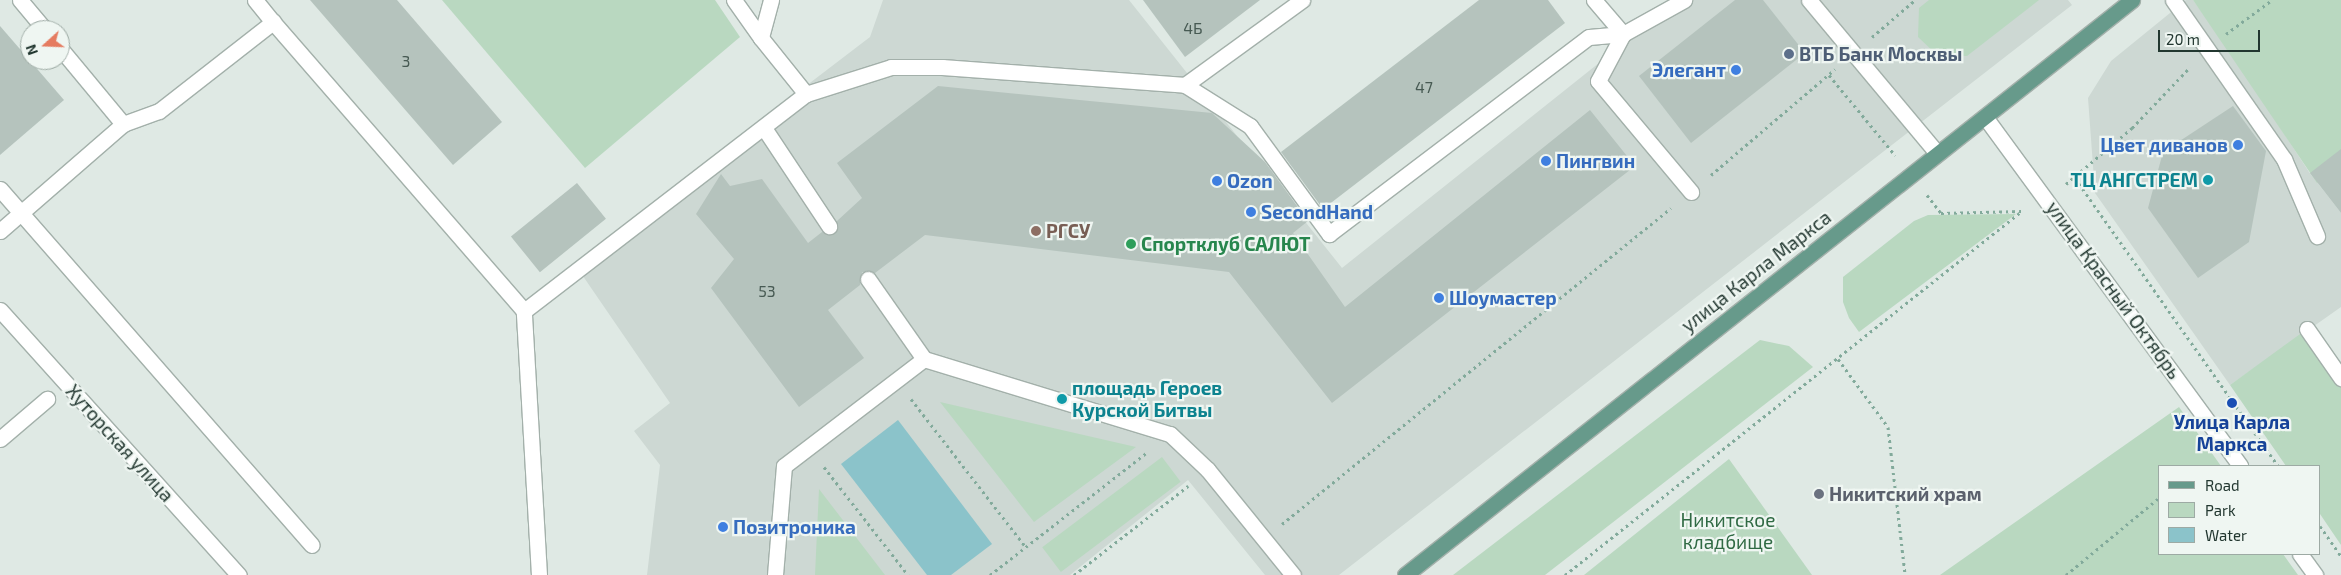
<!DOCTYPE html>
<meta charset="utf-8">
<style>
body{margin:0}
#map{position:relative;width:2341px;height:575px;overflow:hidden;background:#dfe9e4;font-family:"Exo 2",sans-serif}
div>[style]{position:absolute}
.built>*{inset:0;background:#cdd8d3}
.green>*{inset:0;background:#b9d8c0;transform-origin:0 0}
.water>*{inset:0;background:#8bc3ca}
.building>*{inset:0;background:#b5c3bd;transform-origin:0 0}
.path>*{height:3px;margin-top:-1.5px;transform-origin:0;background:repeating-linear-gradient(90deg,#82aa9b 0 2.5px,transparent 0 6.5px)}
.roads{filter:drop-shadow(1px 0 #a3b0aa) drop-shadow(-1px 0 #a3b0aa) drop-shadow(0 1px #a3b0aa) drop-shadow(0 -1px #a3b0aa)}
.lane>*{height:15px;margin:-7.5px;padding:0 7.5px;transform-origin:7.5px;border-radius:7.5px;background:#fff}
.street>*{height:15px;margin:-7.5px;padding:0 7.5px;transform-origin:7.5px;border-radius:7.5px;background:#fff}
.secondary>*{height:15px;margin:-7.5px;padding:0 7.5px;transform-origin:7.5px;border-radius:7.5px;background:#fff}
.primary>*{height:15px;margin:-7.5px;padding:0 7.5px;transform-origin:7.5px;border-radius:7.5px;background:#679a8b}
.dots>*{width:14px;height:14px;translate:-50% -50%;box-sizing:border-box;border:2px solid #eff6f2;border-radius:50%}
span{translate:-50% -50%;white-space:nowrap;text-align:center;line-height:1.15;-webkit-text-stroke:4.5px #eff6f2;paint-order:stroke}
.number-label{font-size:16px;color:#475a53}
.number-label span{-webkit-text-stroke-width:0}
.service-label{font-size:19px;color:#4e5e75;font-weight:700}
.left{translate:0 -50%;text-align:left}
.shop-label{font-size:19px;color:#366cbe;font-weight:700}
.right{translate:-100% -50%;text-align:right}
.culture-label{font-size:19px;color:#0d838f;font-weight:700}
.education-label{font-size:19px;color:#785e54;font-weight:700}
.leisure-label{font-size:19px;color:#27864d;font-weight:700}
.street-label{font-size:19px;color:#223730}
.transit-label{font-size:19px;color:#164399;font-weight:700}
.worship-label{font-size:19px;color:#5b616d;font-weight:700}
.park-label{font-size:19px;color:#306a44}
.legend{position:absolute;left:2158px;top:465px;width:162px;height:90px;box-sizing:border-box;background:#eff6f2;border:1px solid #9daaa4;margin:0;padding:6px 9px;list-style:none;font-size:15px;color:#223730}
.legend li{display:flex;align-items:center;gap:10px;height:25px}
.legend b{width:25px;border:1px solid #9daaa4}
.north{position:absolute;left:20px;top:20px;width:50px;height:50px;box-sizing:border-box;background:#eff6f2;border:1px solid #9daaa4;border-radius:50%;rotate:250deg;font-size:14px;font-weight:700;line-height:20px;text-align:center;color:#223730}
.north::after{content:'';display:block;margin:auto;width:18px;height:22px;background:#e57b60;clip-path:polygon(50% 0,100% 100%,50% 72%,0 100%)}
.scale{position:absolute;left:2158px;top:30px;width:102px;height:22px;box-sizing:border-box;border:2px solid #223730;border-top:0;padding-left:6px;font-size:15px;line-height:18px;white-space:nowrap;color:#223730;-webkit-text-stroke:4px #eff6f2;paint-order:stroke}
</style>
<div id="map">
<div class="built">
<i style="clip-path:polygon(883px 0,1129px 0,1342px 268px,1678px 0,2068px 0,2072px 5px,1339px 575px,1265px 575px,1188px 480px,1070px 575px,647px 575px,660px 465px,634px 431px,670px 403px,574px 263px,870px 37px)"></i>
<i style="clip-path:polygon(2186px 0,2193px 0,2228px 48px,2309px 172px,2341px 213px,2341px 307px,2230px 385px,2095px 193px,2088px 98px,2111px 61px)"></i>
</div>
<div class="green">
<i style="clip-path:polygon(442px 0,715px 0,740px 37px,585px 168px)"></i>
<i style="clip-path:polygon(1929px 0,2039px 0,1967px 56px,1937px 55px,1918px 37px,1919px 8px)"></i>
<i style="clip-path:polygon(2193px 0,2341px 0,2341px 164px,2317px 183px)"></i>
<i style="clip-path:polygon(2016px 214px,1859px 332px,1849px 318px,1843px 302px,1843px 277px,1914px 221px,1928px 215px)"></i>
<i style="clip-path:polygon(2307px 329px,2341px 378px,2341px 545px,2320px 514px,2320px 466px,2286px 466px,2230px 385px)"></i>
<i style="clip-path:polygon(1760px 340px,1789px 346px,1813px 367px,1545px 575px,1453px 575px)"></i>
<i style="clip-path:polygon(940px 402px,1136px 447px,1034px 522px)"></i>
<i style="clip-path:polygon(2179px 407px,2221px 466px,2160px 466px,2160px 554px,2283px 554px,2298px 575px,1940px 575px)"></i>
<i style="left:1162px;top:457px;width:31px;height:150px;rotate:53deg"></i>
<i style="clip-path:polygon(1729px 459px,1812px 575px,1584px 575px)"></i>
<i style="clip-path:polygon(819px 489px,885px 575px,815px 575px)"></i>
</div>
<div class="water">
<i style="clip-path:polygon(898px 420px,992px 544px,951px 575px,927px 575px,841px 464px)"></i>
</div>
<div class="building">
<i style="clip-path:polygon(310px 0,397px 0,502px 122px,453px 165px)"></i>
<i style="clip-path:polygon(1143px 0,1260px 0,1185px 57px)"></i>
<i style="clip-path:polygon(1479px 0,1548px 0,1565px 23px,1323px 209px,1281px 152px)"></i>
<i style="clip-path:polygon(1735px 0,1763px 0,1805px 53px,1691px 143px,1639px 76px)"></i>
<i style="clip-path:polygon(0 26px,64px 100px,0 155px)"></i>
<i style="clip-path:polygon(938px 86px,1212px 113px,1265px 162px,1308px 221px,1293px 233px,1345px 307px,1590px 110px,1635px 166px,1332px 403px,1229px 272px,925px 235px,875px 273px,862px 272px,860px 285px,828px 310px,864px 358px,799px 407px,711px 288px,734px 259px,696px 214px,721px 174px,730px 186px,762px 179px,808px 243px,822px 232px,834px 234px,837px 221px,862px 198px,837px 163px)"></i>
<i style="clip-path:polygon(2233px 106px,2266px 151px,2249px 242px,2198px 278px,2148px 208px,2163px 152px)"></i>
<i style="clip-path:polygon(2341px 149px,2341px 213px,2310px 173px)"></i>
<i style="left:577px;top:183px;width:46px;height:85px;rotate:51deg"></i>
</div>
<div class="path">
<i style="left:2226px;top:34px;width:57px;rotate:-36.5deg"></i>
<i style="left:1872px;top:37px;width:57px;rotate:-40.7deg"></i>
<i style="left:1829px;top:75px;width:104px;rotate:50.5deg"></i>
<i style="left:1711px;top:175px;width:163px;rotate:-40.5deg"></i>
<i style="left:2075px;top:178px;width:352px;rotate:54.8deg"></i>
<i style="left:2066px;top:184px;width:87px;rotate:-40.3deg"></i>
<i style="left:2132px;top:128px;width:84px;rotate:-46.4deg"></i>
<i style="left:1927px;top:195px;width:23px;rotate:52deg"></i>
<i style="left:1941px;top:213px;width:81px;rotate:-1.4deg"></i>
<i style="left:1838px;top:359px;width:84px;rotate:53.7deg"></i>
<i style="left:1888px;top:427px;width:149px;rotate:83.4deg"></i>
<i style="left:911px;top:399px;width:187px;rotate:52.2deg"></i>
<i style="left:824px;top:467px;width:137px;rotate:52.1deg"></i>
<i style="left:1282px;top:524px;width:501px;rotate:-39.09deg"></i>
<i style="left:2320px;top:526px;width:37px;rotate:55deg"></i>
<i style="left:990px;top:575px;width:198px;rotate:-38deg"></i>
<i style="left:1074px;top:575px;width:145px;rotate:-38deg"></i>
<i style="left:1565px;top:575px;width:584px;rotate:-38.54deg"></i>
<i style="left:2066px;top:575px;width:122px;rotate:-39.7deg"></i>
</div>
<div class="roads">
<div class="lane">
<i style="left:20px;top:0;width:39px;rotate:50deg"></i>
<i style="left:255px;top:0;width:28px;rotate:51deg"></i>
<i style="left:734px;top:0;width:47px;rotate:54.6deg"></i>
<i style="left:771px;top:0;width:39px;rotate:105deg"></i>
<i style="left:761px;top:38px;width:72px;rotate:51.2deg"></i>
<i style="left:1594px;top:0;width:45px;rotate:49.5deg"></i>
<i style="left:1623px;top:34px;width:70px;rotate:-29.1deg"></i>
<i style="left:2173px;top:0;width:194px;rotate:55.1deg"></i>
<i style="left:2284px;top:159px;width:84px;rotate:66.8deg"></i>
<i style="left:1623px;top:34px;width:53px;rotate:118deg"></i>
<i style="left:1598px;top:81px;width:145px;rotate:50deg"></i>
<i style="left:60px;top:48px;width:99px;rotate:50.3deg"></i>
<i style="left:1185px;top:85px;width:77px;rotate:32.2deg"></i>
<i style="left:1250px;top:126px;width:134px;rotate:53.8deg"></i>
<i style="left:1329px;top:234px;width:326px;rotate:-37.2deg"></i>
<i style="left:1589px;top:37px;width:34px;rotate:-5deg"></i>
<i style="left:764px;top:128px;width:118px;rotate:56.4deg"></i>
<i style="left:0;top:189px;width:473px;rotate:48.8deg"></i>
<i style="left:0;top:231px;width:163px;rotate:-41deg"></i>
<i style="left:123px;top:124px;width:38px;rotate:-20deg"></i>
<i style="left:159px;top:111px;width:145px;rotate:-38deg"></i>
<i style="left:273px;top:22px;width:383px;rotate:49deg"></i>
<i style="left:868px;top:279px;width:98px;rotate:55deg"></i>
<i style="left:2307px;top:329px;width:60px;rotate:55.2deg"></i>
<i style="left:0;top:439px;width:62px;rotate:-40.4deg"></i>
<i style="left:539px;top:575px;width:264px;rotate:-93.3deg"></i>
<i style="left:524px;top:311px;width:356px;rotate:-37.6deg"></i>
<i style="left:806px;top:94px;width:89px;rotate:-17.6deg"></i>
<i style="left:891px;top:67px;width:51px"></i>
<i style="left:942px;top:67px;width:244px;rotate:4.2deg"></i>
<i style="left:1185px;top:85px;width:145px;rotate:-36deg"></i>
<i style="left:775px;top:575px;width:109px;rotate:-85.3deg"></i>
<i style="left:784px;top:466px;width:176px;rotate:-37.4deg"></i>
<i style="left:924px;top:359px;width:257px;rotate:17deg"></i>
<i style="left:1170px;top:434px;width:52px;rotate:43.5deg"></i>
<i style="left:1208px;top:470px;width:135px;rotate:51deg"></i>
</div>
<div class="street">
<i style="left:1809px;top:0;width:199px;rotate:50.1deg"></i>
</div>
<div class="secondary">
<i style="left:1985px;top:117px;width:432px;rotate:53.8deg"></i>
<i style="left:0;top:310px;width:357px;rotate:48deg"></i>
<i style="left:2300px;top:554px;width:26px;rotate:54deg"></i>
</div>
<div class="primary">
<i style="left:1405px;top:575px;width:927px;rotate:-38.34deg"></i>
</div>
</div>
<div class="dots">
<i style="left:1789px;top:54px;background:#5c6f8a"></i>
<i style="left:1736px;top:70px;background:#3f7fe0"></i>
<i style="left:2238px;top:145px;background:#3f7fe0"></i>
<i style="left:1546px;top:161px;background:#3f7fe0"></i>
<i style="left:2208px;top:180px;background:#0f9aa8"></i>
<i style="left:1217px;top:181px;background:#3f7fe0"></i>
<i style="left:1251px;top:212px;background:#3f7fe0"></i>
<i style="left:1036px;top:231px;background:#8d6e63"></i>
<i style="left:1131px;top:244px;background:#2e9e5b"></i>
<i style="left:1439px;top:298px;background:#3f7fe0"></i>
<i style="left:1062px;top:399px;background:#0f9aa8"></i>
<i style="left:2232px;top:403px;background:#1a4fb4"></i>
<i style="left:1819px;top:494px;background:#6b7280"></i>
<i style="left:723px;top:527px;background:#3f7fe0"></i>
</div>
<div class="number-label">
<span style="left:1193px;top:28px">4Б</span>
<span style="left:406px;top:61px">3</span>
<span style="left:1424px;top:87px">47</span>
<span style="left:767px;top:291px">53</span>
</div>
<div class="service-label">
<span class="left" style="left:1799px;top:54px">ВТБ Банк Москвы</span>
</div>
<div class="shop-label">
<span class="right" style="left:1726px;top:70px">Элегант</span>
<span class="right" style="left:2228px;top:145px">Цвет диванов</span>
<span class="left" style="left:1556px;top:161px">Пингвин</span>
<span class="left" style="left:1227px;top:181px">Ozon</span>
<span class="left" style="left:1261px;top:212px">SecondHand</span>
<span class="left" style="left:1449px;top:298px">Шоумастер</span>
<span class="left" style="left:733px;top:527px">Позитроника</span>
</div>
<div class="culture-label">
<span class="right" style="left:2198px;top:180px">ТЦ АНГСТРЕМ</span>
<span class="left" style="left:1072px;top:399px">площадь Героев<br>Курской Битвы</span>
</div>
<div class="education-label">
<span class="left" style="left:1046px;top:231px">РГСУ</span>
</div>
<div class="leisure-label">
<span class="left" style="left:1141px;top:244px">Спортклуб САЛЮТ</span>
</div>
<div class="street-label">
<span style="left:1756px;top:271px;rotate:-38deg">улица Карла Маркса</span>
<span style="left:2114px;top:290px;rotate:54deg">улица Красный Октябрь</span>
<span style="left:120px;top:443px;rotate:48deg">Хуторская улица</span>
</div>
<div class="transit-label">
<span style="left:2232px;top:433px">Улица Карла<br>Маркса</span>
</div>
<div class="worship-label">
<span class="left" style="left:1829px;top:494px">Никитский храм</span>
</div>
<div class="park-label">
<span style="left:1728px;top:531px">Никитское<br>кладбище</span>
</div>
<ul class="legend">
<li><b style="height:6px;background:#679a8b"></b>Road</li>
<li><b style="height:14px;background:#b9d8c0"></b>Park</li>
<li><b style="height:14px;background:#8bc3ca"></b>Water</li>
</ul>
<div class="north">N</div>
<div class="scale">20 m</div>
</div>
